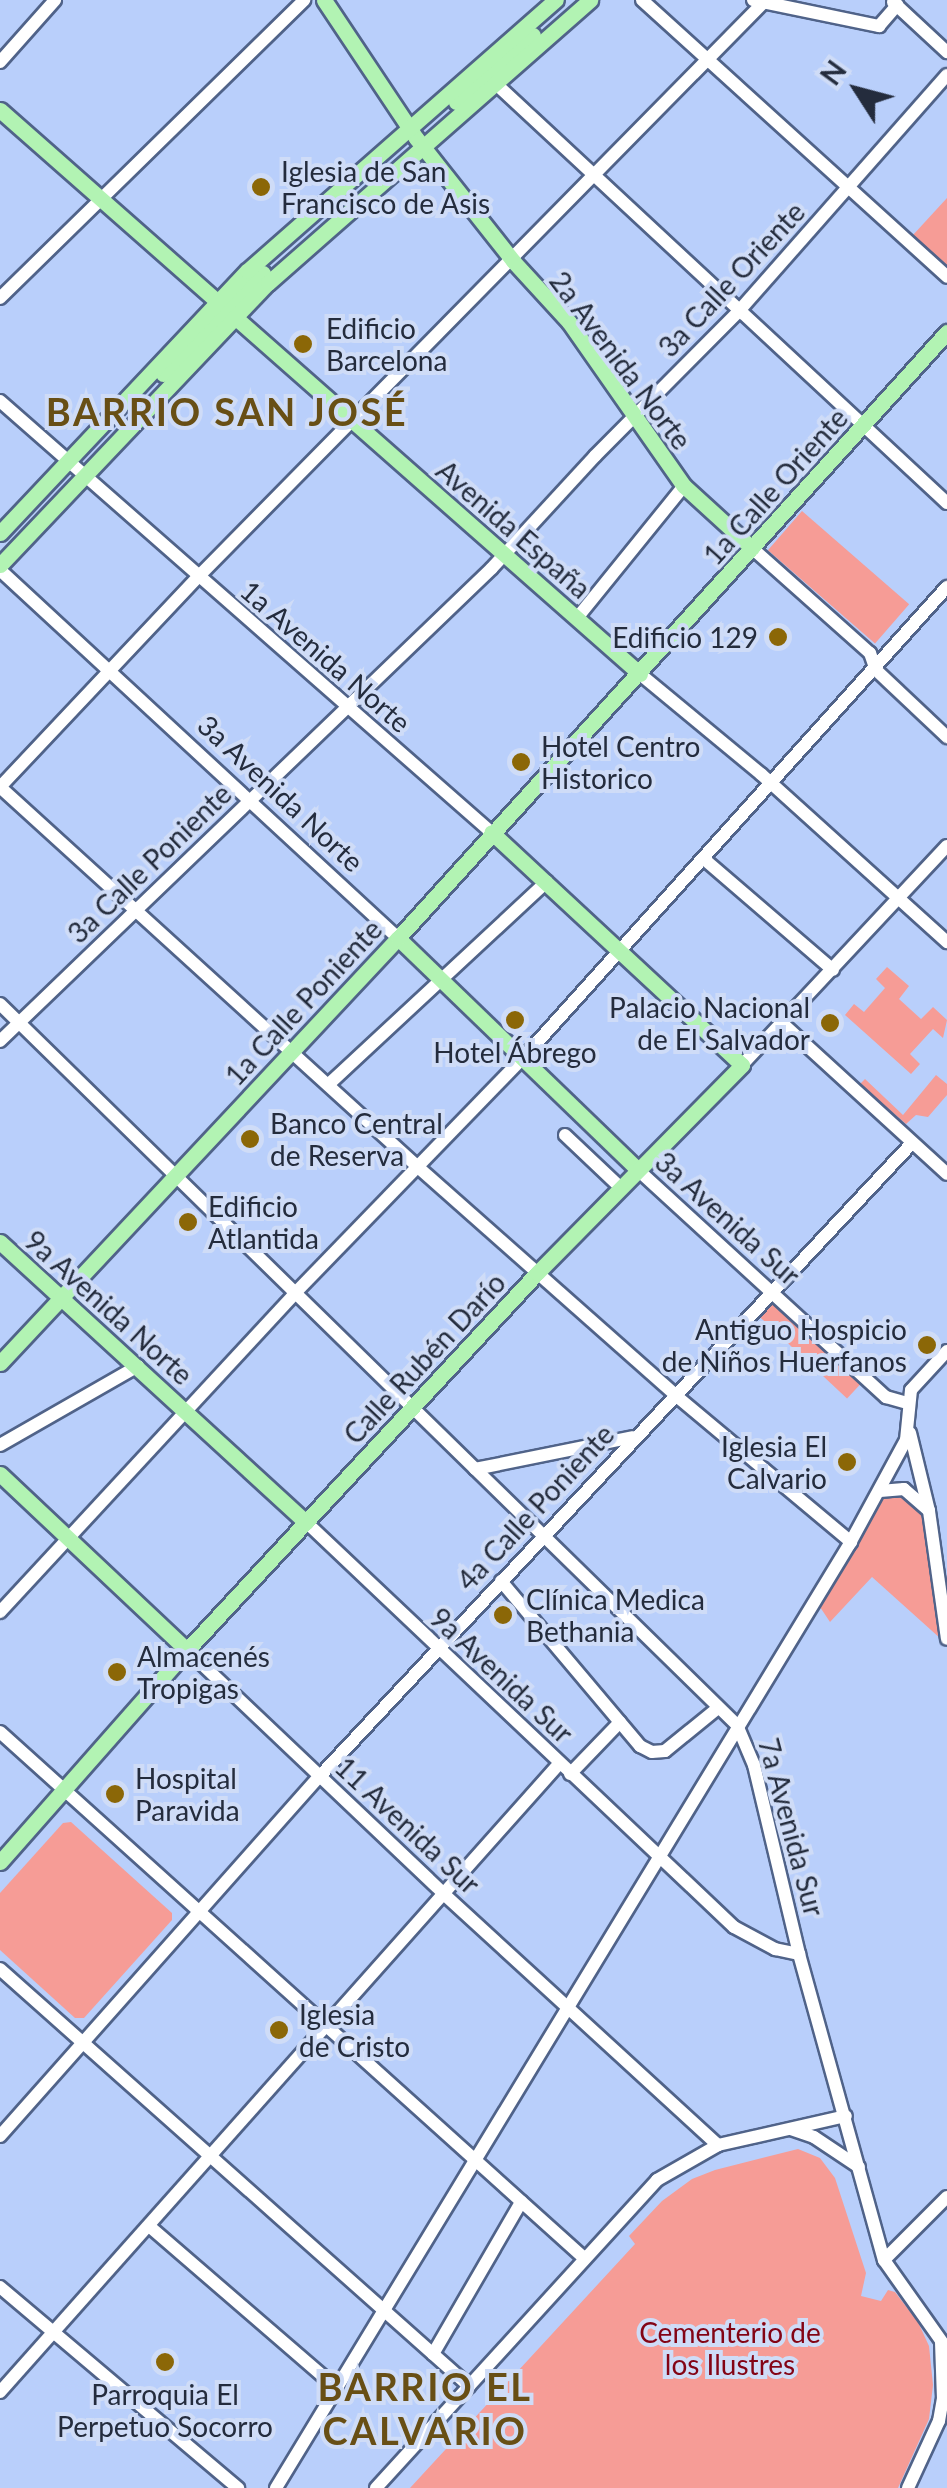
<!DOCTYPE html>
<meta charset="utf-8">
<style>
body{margin:0}
#map{position:relative;width:947px;height:2488px;overflow:hidden;background:#b9cffb;font-family:Lato,sans-serif}
div>[style]{position:absolute}
.green>*{inset:0;background:#f69c96;transform-origin:0 0}
.roads{filter:drop-shadow(2px 0 #506389) drop-shadow(-2px 0 #506389) drop-shadow(0 2px #506389) drop-shadow(0 -2px #506389)}
.minor>*{height:12px;margin:-6px;padding:0 6px;transform-origin:6px;border-radius:6px;background:#fff}
.major>*{height:15px;margin:-7.5px;padding:0 7.5px;transform-origin:7.5px;border-radius:7.5px;background:#b2f3b3}
.dots>*{width:28px;height:28px;translate:-50% -50%;box-sizing:border-box;border:5px solid #cfdcf7;border-radius:50%}
span{translate:-50% -50%;white-space:nowrap;text-align:center;line-height:1.15;-webkit-text-stroke:8px #cfdcf7;paint-order:stroke}
.poi-label{font-size:28px;color:#242c3d}
.left{translate:0 -50%;text-align:left}
.right{translate:-100% -50%;text-align:right}
.street-label{font-size:28px;color:#242c3d}
.park-label{font-size:28px;color:#830415}
.district-label{font-size:38px;color:#684f15;font-weight:700;letter-spacing:2.5px}
.north{position:absolute;left:807px;top:40px;width:100px;height:100px;-webkit-text-stroke:8px #cfdcf7;paint-order:stroke;rotate:306deg;font-size:28px;font-weight:700;line-height:40px;text-align:center;color:#242c3d}
.north::after{content:'';display:block;margin:auto;width:35px;height:45px;background:#242c3d;clip-path:polygon(50% 0,100% 100%,50% 72%,0 100%)}
</style>
<div id="map">
<div class="green">
<i style="clip-path:polygon(947px 198px,947px 266px,913px 235px)"></i>
<i style="left:802px;top:511px;width:142px;height:52px;rotate:41deg"></i>
<i style="clip-path:polygon(887px 967px,909px 986px,899px 999px,921px 1019px,933px 1007px,947px 1020px,943px 1038px,933px 1029px,910px 1054px,920px 1064px,911px 1074px,845px 1015px,854px 1004px,864px 1012px,885px 988px,876px 979px)"></i>
<i style="clip-path:polygon(936px 1075px,947px 1084px,947px 1095px,928px 1117px,916px 1115px,906px 1124px,860px 1084px,865px 1079px,903px 1115px)"></i>
<i style="left:774px;top:1292px;width:126px;height:28px;rotate:43deg"></i>
<i style="clip-path:polygon(894px 1494px,904px 1496px,923px 1516px,941px 1639px,872px 1577px,830px 1622px,818px 1604px,884px 1498px)"></i>
<i style="clip-path:polygon(71px 1822px,172px 1913px,172px 1920px,84px 2018px,75px 2018px,0 1950px,0 1893px,63px 1823px)"></i>
<i style="clip-path:polygon(798px 2149px,820px 2158px,835px 2178px,866px 2273px,861px 2296px,881px 2301px,888px 2290px,895px 2292px,918px 2322px,929px 2346px,933px 2385px,929px 2419px,898px 2488px,410px 2488px,635px 2244px,629px 2236px,662px 2201px,692px 2179px,715px 2170px)"></i>
</div>
<div class="roads">
<div class="minor">
<i style="left:642px;top:0;width:412px;rotate:42.2deg"></i>
<i style="left:753px;top:0;width:129px;rotate:11.7deg"></i>
<i style="left:879px;top:26px;width:28px;rotate:-49deg"></i>
<i style="left:893px;top:2px;width:74px;rotate:42.8deg"></i>
<i style="left:0;top:62px;width:83px;rotate:-48.4deg"></i>
<i style="left:495px;top:83px;width:617px;rotate:42.9deg"></i>
<i style="left:0;top:298px;width:426px;rotate:-44.4deg"></i>
<i style="left:0;top:401px;width:653px;rotate:41.28deg"></i>
<i style="left:752px;top:548px;width:158px;rotate:41.7deg"></i>
<i style="left:870px;top:653px;width:18px;rotate:71deg"></i>
<i style="left:876px;top:670px;width:98px;rotate:43.3deg"></i>
<i style="left:0;top:570px;width:542px;rotate:42.76deg"></i>
<i style="left:577px;top:618px;width:170px;rotate:-51deg"></i>
<i style="left:640px;top:674px;width:157px;rotate:39.6deg"></i>
<i style="left:761px;top:774px;width:251px;rotate:42.1deg"></i>
<i style="left:0;top:787px;width:566px;rotate:42.28deg"></i>
<i style="left:419px;top:1168px;width:341px;rotate:41.5deg"></i>
<i style="left:674px;top:1394px;width:231px;rotate:39.9deg"></i>
<i style="left:0;top:787px;width:287px;rotate:-46.7deg"></i>
<i style="left:197px;top:578px;width:811px;rotate:-45.45deg"></i>
<i style="left:704px;top:859px;width:170px;rotate:40.7deg"></i>
<i style="left:0;top:1004px;width:1031px;rotate:44.37deg"></i>
<i style="left:737px;top:1725px;width:43px;rotate:67deg"></i>
<i style="left:754px;top:1765px;width:194px;rotate:76.6deg"></i>
<i style="left:799px;top:1954px;width:318px;rotate:74.5deg"></i>
<i style="left:884px;top:2260px;width:109px;rotate:54.7deg"></i>
<i style="left:783px;top:1024px;width:222px;rotate:42.4deg"></i>
<i style="left:0;top:1041px;width:682px;rotate:-43.87deg"></i>
<i style="left:492px;top:568px;width:152px;rotate:-47.4deg"></i>
<i style="left:595px;top:456px;width:203px;rotate:-45.2deg"></i>
<i style="left:738px;top:312px;width:316px;rotate:-48.6deg"></i>
<i style="left:742px;top:1065px;width:300px;rotate:-46.9deg"></i>
<i style="left:330px;top:1083px;width:296px;rotate:-42.9deg"></i>
<i style="left:565px;top:1135px;width:74px;rotate:43.4deg"></i>
<i style="left:637px;top:1169px;width:338px;rotate:42.5deg"></i>
<i style="left:886px;top:1397px;width:22px;rotate:16deg"></i>
<i style="left:910px;top:1433px;width:80px;rotate:76.3deg"></i>
<i style="left:0;top:1445px;width:159px;rotate:-29.8deg"></i>
<i style="left:475px;top:1469px;width:161px;rotate:-11.4deg"></i>
<i style="left:880px;top:1491px;width:24px;rotate:-5deg"></i>
<i style="left:904px;top:1489px;width:33px;rotate:41deg"></i>
<i style="left:929px;top:1511px;width:129px;rotate:82deg"></i>
<i style="left:306px;top:1522px;width:589px;rotate:43.42deg"></i>
<i style="left:734px;top:1927px;width:47px;rotate:28.2deg"></i>
<i style="left:775px;top:1949px;width:25px;rotate:12deg"></i>
<i style="left:501px;top:1581px;width:216px;rotate:49.9deg"></i>
<i style="left:640px;top:1746px;width:13px;rotate:27deg"></i>
<i style="left:652px;top:1752px;width:13px;rotate:-4deg"></i>
<i style="left:665px;top:1751px;width:68px;rotate:-39.1deg"></i>
<i style="left:0;top:1612px;width:437px;rotate:-47.2deg"></i>
<i style="left:297px;top:1291px;width:325px;rotate:-45.9deg"></i>
<i style="left:523px;top:1058px;width:634px;rotate:-48.01deg"></i>
<i style="left:187px;top:1650px;width:357px;rotate:43.5deg"></i>
<i style="left:446px;top:1896px;width:369px;rotate:42.5deg"></i>
<i style="left:0;top:1732px;width:786px;rotate:42.01deg"></i>
<i style="left:570px;top:1774px;width:72px;rotate:-46.1deg"></i>
<i style="left:0;top:1969px;width:628px;rotate:41.64deg"></i>
<i style="left:791px;top:2129px;width:24px;rotate:19deg"></i>
<i style="left:814px;top:2137px;width:54px;rotate:33.7deg"></i>
<i style="left:0;top:2136px;width:480px;rotate:-48.4deg"></i>
<i style="left:319px;top:1777px;width:868px;rotate:-46.91deg"></i>
<i style="left:149px;top:2226px;width:250px;rotate:40.8deg"></i>
<i style="left:884px;top:2260px;width:89px;rotate:-45deg"></i>
<i style="left:0;top:2287px;width:312px;rotate:40.2deg"></i>
<i style="left:433px;top:2354px;width:176px;rotate:-59.9deg"></i>
<i style="left:0;top:2392px;width:841px;rotate:-48.33deg"></i>
<i style="left:276px;top:2488px;width:1103px;rotate:-58.72deg"></i>
<i style="left:849px;top:1545px;width:119px;rotate:-61.5deg"></i>
<i style="left:906px;top:1440px;width:50px;rotate:-84.3deg"></i>
<i style="left:911px;top:1390px;width:53px;rotate:-47.3deg"></i>
<i style="left:376px;top:2488px;width:417px;rotate:-47.6deg"></i>
<i style="left:657px;top:2180px;width:70px;rotate:-29.8deg"></i>
<i style="left:718px;top:2145px;width:131px;rotate:-12.8deg"></i>
<i style="left:908px;top:2488px;width:74px;rotate:-65.2deg"></i>
<i style="left:939px;top:2421px;width:22px;rotate:-80deg"></i>
<i style="left:943px;top:2399px;width:57px;rotate:-92deg"></i>
</div>
<div class="major">
<i style="left:324px;top:0;width:166px;rotate:56.3deg"></i>
<i style="left:416px;top:138px;width:157px;rotate:51.7deg"></i>
<i style="left:513px;top:261px;width:83px;rotate:47.4deg"></i>
<i style="left:569px;top:322px;width:200px;rotate:55deg"></i>
<i style="left:684px;top:486px;width:92px;rotate:42.4deg"></i>
<i style="left:456px;top:102px;width:102px;rotate:-41deg"></i>
<i style="left:0;top:110px;width:853px;rotate:41.39deg"></i>
<i style="left:163px;top:374px;width:142px;rotate:-45.3deg"></i>
<i style="left:0;top:533px;width:360px;rotate:-46.7deg"></i>
<i style="left:247px;top:271px;width:411px;rotate:-41.3deg"></i>
<i style="left:0;top:565px;width:389px;rotate:-46.5deg"></i>
<i style="left:268px;top:283px;width:429px;rotate:-41.3deg"></i>
<i style="left:398px;top:938px;width:332px;rotate:44deg"></i>
<i style="left:0;top:1242px;width:415px;rotate:42.5deg"></i>
<i style="left:0;top:1363px;width:582px;rotate:-46.88deg"></i>
<i style="left:398px;top:938px;width:818px;rotate:-47.83deg"></i>
<i style="left:0;top:1474px;width:257px;rotate:43.3deg"></i>
<i style="left:0;top:1862px;width:283px;rotate:-48.6deg"></i>
<i style="left:187px;top:1650px;width:514px;rotate:-47.13deg"></i>
<i style="left:537px;top:1273px;width:292px;rotate:-45.4deg"></i>
<i style="left:742px;top:1065px;width:342px;rotate:-137.1deg"></i>
</div>
</div>
<div class="dots">
<i style="left:261px;top:187px;background:#8b6707"></i>
<i style="left:303px;top:344px;background:#8b6707"></i>
<i style="left:778px;top:637px;background:#8b6707"></i>
<i style="left:521px;top:762px;background:#8b6707"></i>
<i style="left:515px;top:1020px;background:#8b6707"></i>
<i style="left:830px;top:1023px;background:#8b6707"></i>
<i style="left:250px;top:1139px;background:#8b6707"></i>
<i style="left:188px;top:1222px;background:#8b6707"></i>
<i style="left:927px;top:1345px;background:#8b6707"></i>
<i style="left:847px;top:1462px;background:#8b6707"></i>
<i style="left:503px;top:1615px;background:#8b6707"></i>
<i style="left:117px;top:1672px;background:#8b6707"></i>
<i style="left:115px;top:1794px;background:#8b6707"></i>
<i style="left:279px;top:2030px;background:#8b6707"></i>
<i style="left:165px;top:2362px;background:#8b6707"></i>
</div>
<div class="poi-label">
<span class="left" style="left:281px;top:187px">Iglesia de San<br>Francisco de Asis</span>
<span class="left" style="left:326px;top:344px">Edificio<br>Barcelona</span>
<span class="right" style="left:758px;top:637px">Edificio 129</span>
<span class="left" style="left:541px;top:762px">Hotel Centro<br>Historico</span>
<span class="right" style="left:810px;top:1023px">Palacio Nacional<br>de El Salvador</span>
<span style="left:515px;top:1052px">Hotel Ábrego</span>
<span class="left" style="left:270px;top:1139px">Banco Central<br>de Reserva</span>
<span class="left" style="left:208px;top:1222px">Edificio<br>Atlantida</span>
<span class="right" style="left:907px;top:1345px">Antiguo Hospicio<br>de Niños Huerfanos</span>
<span class="right" style="left:827px;top:1462px">Iglesia El<br>Calvario</span>
<span class="left" style="left:526px;top:1615px">Clínica Medica<br>Bethania</span>
<span class="left" style="left:137px;top:1672px">Almacenés<br>Tropigas</span>
<span class="left" style="left:135px;top:1794px">Hospital<br>Paravida</span>
<span class="left" style="left:299px;top:2030px">Iglesia<br>de Cristo</span>
<span style="left:165px;top:2410px">Parroquia El<br>Perpetuo Socorro</span>
</div>
<div class="street-label">
<span style="left:731px;top:279px;rotate:-47deg">3a Calle Oriente</span>
<span style="left:621px;top:360px;rotate:53deg">2a Avenida Norte</span>
<span style="left:775px;top:486px;rotate:-48deg">1a Calle Oriente</span>
<span style="left:514px;top:529px;rotate:41deg">Avenida España</span>
<span style="left:326px;top:656px;rotate:41deg">1a Avenida Norte</span>
<span style="left:281px;top:793px;rotate:43deg">3a Avenida Norte</span>
<span style="left:149px;top:863px;rotate:-44deg">3a Calle Poniente</span>
<span style="left:303px;top:1002px;rotate:-47deg">1a Calle Poniente</span>
<span style="left:728px;top:1218px;rotate:42deg">3a Avenida Sur</span>
<span style="left:109px;top:1307px;rotate:42deg">9a Avenida Norte</span>
<span style="left:424px;top:1358px;rotate:-47deg">Calle Rubén Darío</span>
<span style="left:535px;top:1507px;rotate:-47deg">4a Calle Poniente</span>
<span style="left:502px;top:1675px;rotate:43deg">9a Avenida Sur</span>
<span style="left:408px;top:1825px;rotate:43deg">11 Avenida Sur</span>
<span style="left:792px;top:1827px;rotate:75deg">7a Avenida Sur</span>
</div>
<div class="park-label">
<span style="left:730px;top:2348px">Cementerio de<br>los Ilustres</span>
</div>
<div class="district-label">
<span style="left:227px;top:412px">BARRIO SAN JOSÉ</span>
<span style="left:425px;top:2409px">BARRIO EL<br>CALVARIO</span>
</div>
<div class="north">N</div>
</div>
